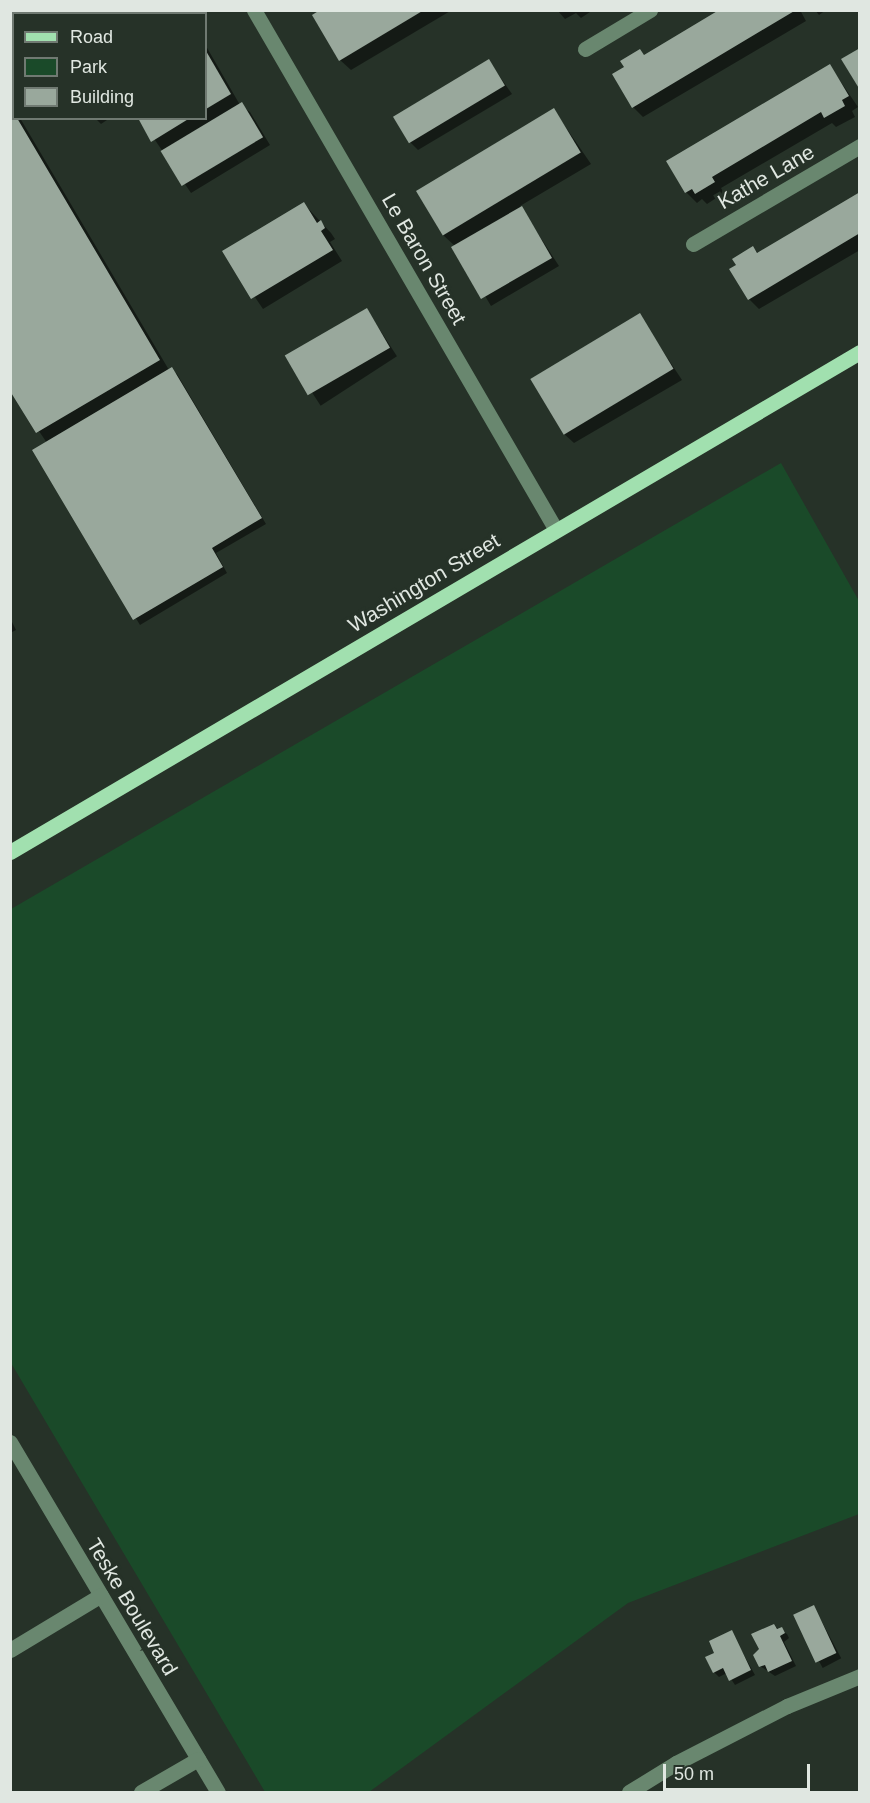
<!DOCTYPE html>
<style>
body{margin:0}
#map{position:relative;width:870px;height:1803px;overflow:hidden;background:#263228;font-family:Helvetica,sans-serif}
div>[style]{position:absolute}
.green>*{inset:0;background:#1a4a29}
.shadow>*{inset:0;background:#0007;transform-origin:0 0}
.building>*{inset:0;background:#99a89c;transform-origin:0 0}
.minor>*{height:15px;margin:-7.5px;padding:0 7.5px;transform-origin:7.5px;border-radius:7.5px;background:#69876f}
.major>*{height:15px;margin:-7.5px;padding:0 7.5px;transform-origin:7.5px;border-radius:7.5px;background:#a1e0af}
span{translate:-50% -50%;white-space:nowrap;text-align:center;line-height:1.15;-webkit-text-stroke:6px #263228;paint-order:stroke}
.street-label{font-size:21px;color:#e0e7e1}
.frame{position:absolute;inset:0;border:12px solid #e0e7e1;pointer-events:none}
.legend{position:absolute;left:12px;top:12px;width:195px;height:108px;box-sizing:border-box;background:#263228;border:2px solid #707a72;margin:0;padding:8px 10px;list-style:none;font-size:18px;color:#e0e7e1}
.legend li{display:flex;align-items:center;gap:12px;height:30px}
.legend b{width:30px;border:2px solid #707a72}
.scale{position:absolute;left:663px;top:1764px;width:147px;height:27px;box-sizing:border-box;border:3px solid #e0e7e1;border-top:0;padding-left:8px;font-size:18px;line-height:21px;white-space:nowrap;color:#e0e7e1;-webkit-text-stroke:4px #263228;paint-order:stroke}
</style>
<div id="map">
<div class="green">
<i style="clip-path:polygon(781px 463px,859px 601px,859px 1514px,628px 1603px,369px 1792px,265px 1792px,11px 1363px,11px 909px)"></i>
</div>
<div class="shadow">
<i style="clip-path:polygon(100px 10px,162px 10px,157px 14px)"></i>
<i style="clip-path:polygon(322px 10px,452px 10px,351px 70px,340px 60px)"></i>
<i style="clip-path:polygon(557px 10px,593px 10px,581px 18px,576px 13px,565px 19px)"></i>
<i style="clip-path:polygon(722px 10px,800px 10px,806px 21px,643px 117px,633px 107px,626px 67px,640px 51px,645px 56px)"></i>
<i style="clip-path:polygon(815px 10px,826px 10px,819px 15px)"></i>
<i style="clip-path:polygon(206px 46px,240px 105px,250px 112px,270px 145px,191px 193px,140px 118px,206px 118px)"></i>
<i style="clip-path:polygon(489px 61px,512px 94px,418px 150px,410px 142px)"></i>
<i style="clip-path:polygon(830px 66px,858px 107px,852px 111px,855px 117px,836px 127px,832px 123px,721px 188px,724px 193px,707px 204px,702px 199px,697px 203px,686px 192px)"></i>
<i style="clip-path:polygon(10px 103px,14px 118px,20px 118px,169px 370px,177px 374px,266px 524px,216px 553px,227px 573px,140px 625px,34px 450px,47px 443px,10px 388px)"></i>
<i style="clip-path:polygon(554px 110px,591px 164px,520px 206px,559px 266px,491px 306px,456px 247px,443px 235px)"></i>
<i style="clip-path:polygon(95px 118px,110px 118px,101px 124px)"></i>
<i style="clip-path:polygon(860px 193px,860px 250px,759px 309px,749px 299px,753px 248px,759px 254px)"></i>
<i style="clip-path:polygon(304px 204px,331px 233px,335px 239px,330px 242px,342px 261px,263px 309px,224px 252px)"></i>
<i style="left:367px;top:310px;width:55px;height:91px;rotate:57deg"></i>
<i style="clip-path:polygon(639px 315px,682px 380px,574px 443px,563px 433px)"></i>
<i style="clip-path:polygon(10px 618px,16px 630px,10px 633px)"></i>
<i style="left:814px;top:1607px;width:58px;height:21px;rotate:62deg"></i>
<i style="clip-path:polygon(774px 1626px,787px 1634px,789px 1638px,784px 1642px,796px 1666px,775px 1676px,760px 1666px,761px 1649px)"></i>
<i style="clip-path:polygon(731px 1632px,755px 1675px,735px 1685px,727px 1673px,719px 1677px,714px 1672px,716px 1654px)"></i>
</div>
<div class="building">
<i style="clip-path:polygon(98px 10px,141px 10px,136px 14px)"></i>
<i style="clip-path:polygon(320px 10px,424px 10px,339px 61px,312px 15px)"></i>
<i style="clip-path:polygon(719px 10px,796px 10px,632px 108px,612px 74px,624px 67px,620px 61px,640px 49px,644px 55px)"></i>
<i style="clip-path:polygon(860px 48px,860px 90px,841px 59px)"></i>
<i style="clip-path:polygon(206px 51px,231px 94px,206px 109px)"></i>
<i style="left:489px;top:59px;width:31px;height:112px;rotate:59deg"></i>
<i style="clip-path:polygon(830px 64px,849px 96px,842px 100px,845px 106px,824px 118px,821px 112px,712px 177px,715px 182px,695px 194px,692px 189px,685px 193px,666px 161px)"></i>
<i style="left:242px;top:102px;width:41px;height:95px;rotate:59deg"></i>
<i style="clip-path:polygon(10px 107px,14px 118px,17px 118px,160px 360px,36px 433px,10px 391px)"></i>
<i style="left:554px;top:108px;width:52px;height:161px;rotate:59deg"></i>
<i style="clip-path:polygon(138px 118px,190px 118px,151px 142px)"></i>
<i style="clip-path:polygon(860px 192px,860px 233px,748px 300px,729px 269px,736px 265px,732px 259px,753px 246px,757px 253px)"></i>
<i style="clip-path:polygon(304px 202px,317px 223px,321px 220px,325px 228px,321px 231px,333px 250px,251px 299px,222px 251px)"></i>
<i style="left:522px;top:206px;width:60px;height:82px;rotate:60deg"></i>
<i style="left:367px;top:308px;width:46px;height:95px;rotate:60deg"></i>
<i style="left:640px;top:313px;width:65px;height:128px;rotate:59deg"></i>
<i style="clip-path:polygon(172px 367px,262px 518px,212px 548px,223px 567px,133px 620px,32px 450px)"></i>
<i style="left:814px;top:1605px;width:53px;height:23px;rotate:65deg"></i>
<i style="clip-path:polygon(774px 1624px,777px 1629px,782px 1627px,785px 1633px,780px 1636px,792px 1661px,768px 1672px,765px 1665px,759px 1667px,753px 1655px,759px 1649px,751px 1634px)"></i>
<i style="clip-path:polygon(732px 1630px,751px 1670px,729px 1681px,723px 1668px,713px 1673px,705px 1657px,714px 1653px,709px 1641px)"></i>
</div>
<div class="minor">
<i style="left:254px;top:10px;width:601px;rotate:59.85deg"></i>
<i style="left:585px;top:49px;width:76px;rotate:-31deg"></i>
<i style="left:693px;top:244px;width:194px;rotate:-30.4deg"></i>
<i style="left:10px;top:1442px;width:407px;rotate:59.3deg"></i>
<i style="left:10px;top:1650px;width:106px;rotate:-31.1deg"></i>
<i style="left:141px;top:1792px;width:66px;rotate:-30.1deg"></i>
<i style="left:629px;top:1792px;width:55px;rotate:-31.7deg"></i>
<i style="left:676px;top:1763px;width:125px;rotate:-27.2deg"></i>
<i style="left:787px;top:1706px;width:79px;rotate:-22.3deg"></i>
</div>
<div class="major">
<i style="left:10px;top:852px;width:986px;rotate:-30.47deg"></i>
</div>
<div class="street-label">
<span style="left:766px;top:177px;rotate:-30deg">Kathe Lane</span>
<span style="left:424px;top:259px;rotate:60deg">Le Baron Street</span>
<span style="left:424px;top:583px;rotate:-31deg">Washington Street</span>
<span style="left:132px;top:1607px;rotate:59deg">Teske Boulevard</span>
</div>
<div class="frame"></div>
<ul class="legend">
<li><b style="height:8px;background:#a1e0af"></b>Road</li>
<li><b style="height:16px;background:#1a4a29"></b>Park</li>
<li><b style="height:16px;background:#99a89c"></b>Building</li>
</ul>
<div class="scale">50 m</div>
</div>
